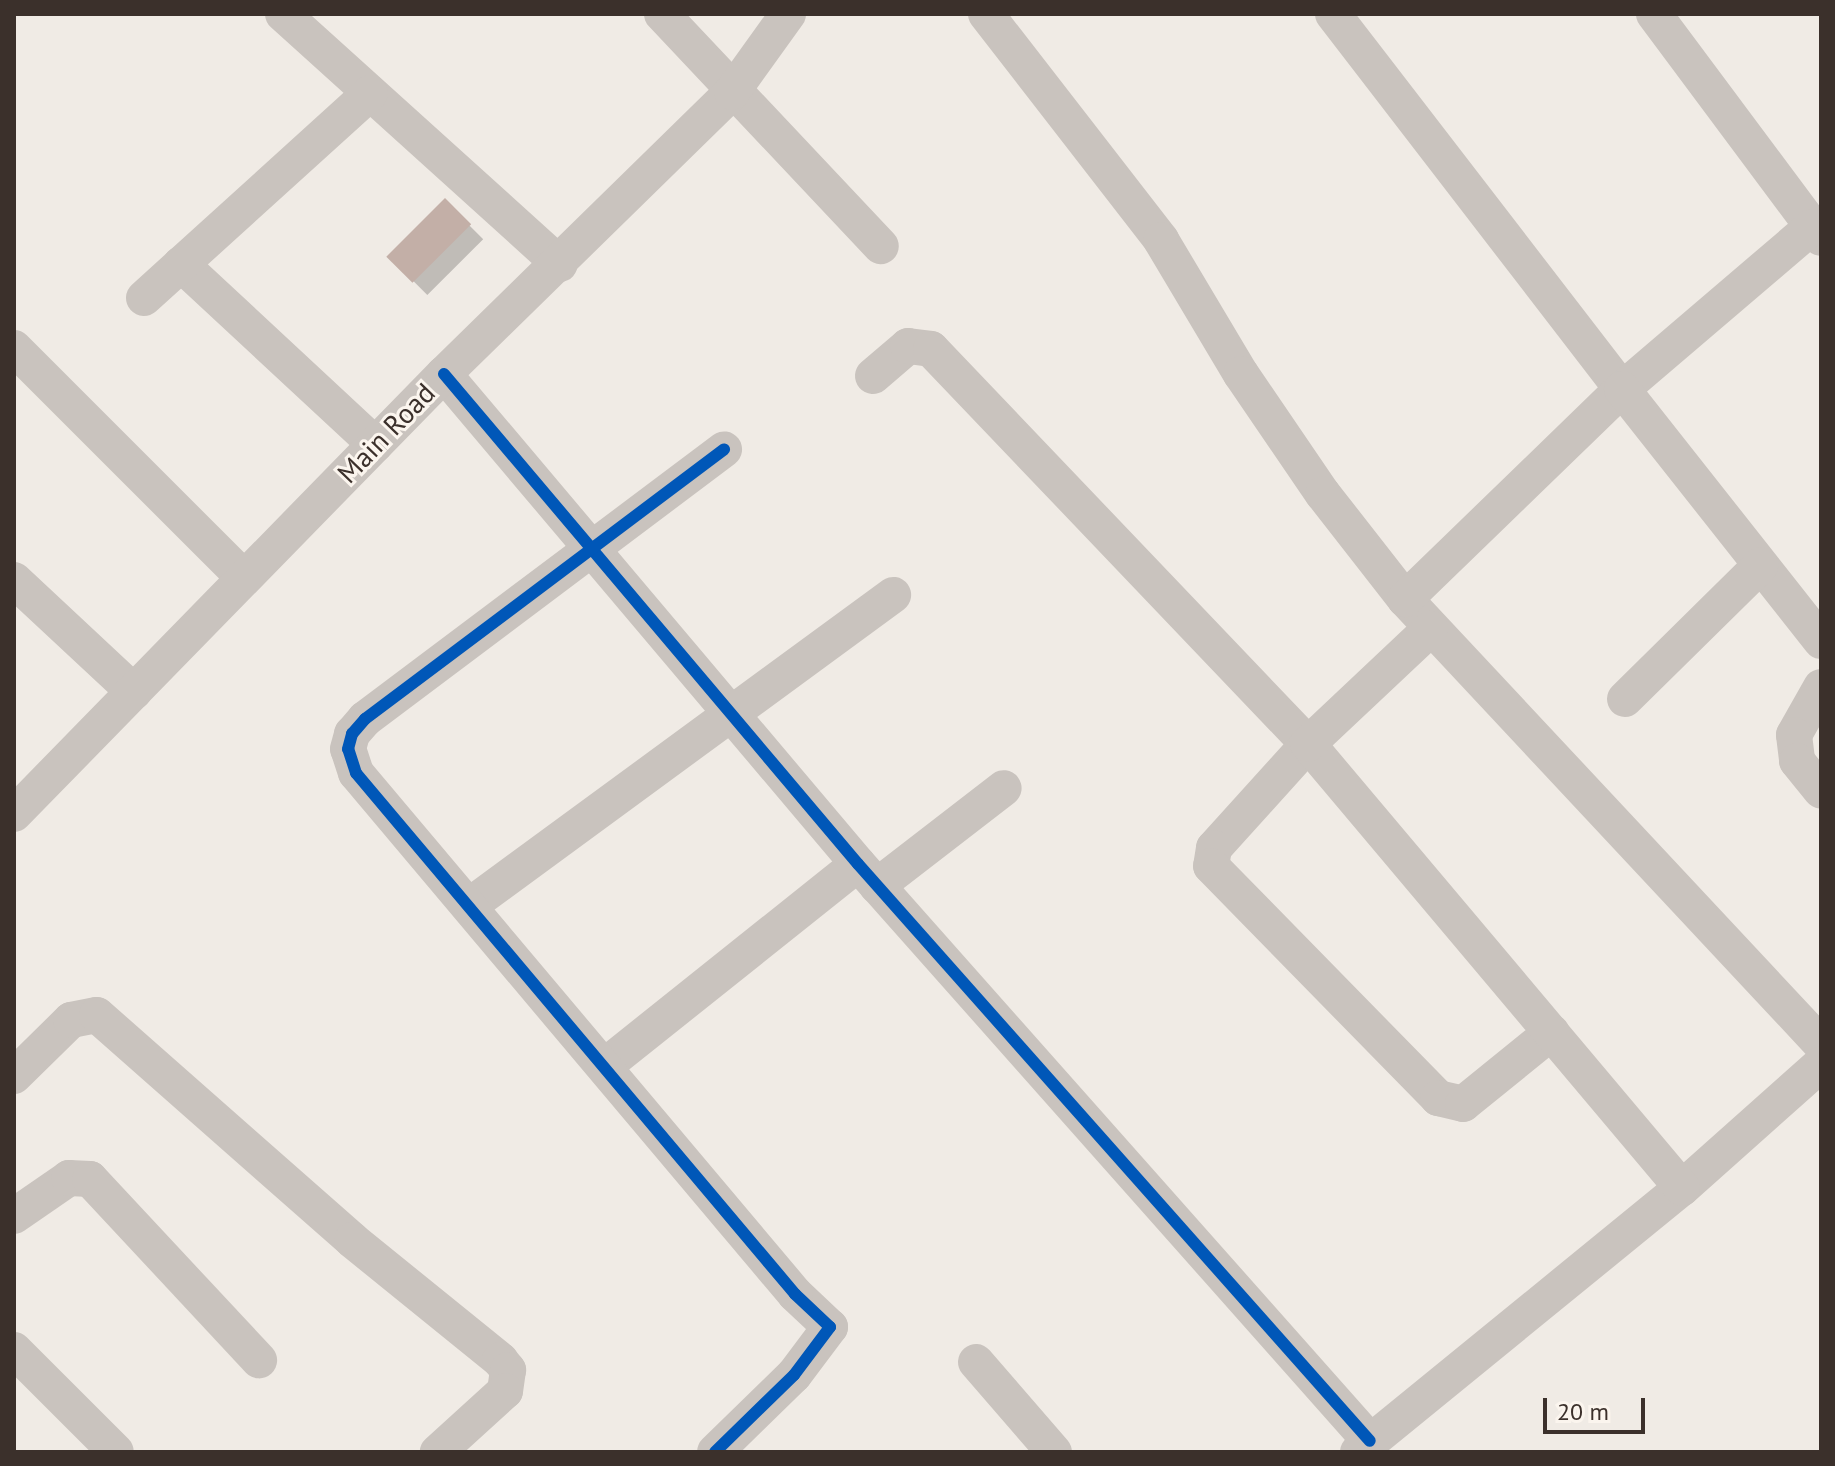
<!DOCTYPE html>
<style>
body{margin:0}
#map{position:relative;width:1835px;height:1466px;overflow:hidden;background:#f0ebe5;font-family:"PT Sans",sans-serif}
div>[style]{position:absolute}
.shadow>*{inset:0;background:#0003;transform-origin:0 0}
.building>*{inset:0;background:#c3afa7;transform-origin:0 0}
.street>*{height:36px;margin:-18px;padding:0 18px;transform-origin:18px;border-radius:18px;background:#c9c3be}
.cycleway>*{height:12px;margin:-6px;padding:0 6px;transform-origin:6px;border-radius:6px;background:#0057b8}
span{translate:-50% -50%;white-space:nowrap;text-align:center;line-height:1.15;-webkit-text-stroke:6px #fbf5ee;paint-order:stroke}
.street-label{font-size:28px;color:#3b302b}
.frame{position:absolute;inset:0;border:16px solid #3b302b;pointer-events:none}
.scale{position:absolute;left:1543px;top:1398px;width:102px;height:36px;box-sizing:border-box;border:4px solid #3b302b;border-top:0;padding-left:10px;font-size:24px;line-height:28px;white-space:nowrap;color:#3b302b;-webkit-text-stroke:6px #fbf5ee;paint-order:stroke}
</style>
<div id="map">
<div class="shadow">
<i style="left:445px;top:201px;width:54px;height:79px;rotate:45deg"></i>
</div>
<div class="building">
<i style="left:445px;top:198px;width:37px;height:83px;rotate:45deg"></i>
</div>
<div class="street">
<i style="left:283px;top:14px;width:373px;rotate:42.1deg"></i>
<i style="left:662px;top:14px;width:319px;rotate:46.7deg"></i>
<i style="left:986px;top:14px;width:286px;rotate:52.2deg"></i>
<i style="left:1161px;top:240px;width:156px;rotate:59.2deg"></i>
<i style="left:1241px;top:374px;width:145px;rotate:55.7deg"></i>
<i style="left:1323px;top:494px;width:133px;rotate:52deg"></i>
<i style="left:1405px;top:599px;width:609px;rotate:46.93deg"></i>
<i style="left:1333px;top:14px;width:473px;rotate:52.4deg"></i>
<i style="left:1622px;top:389px;width:302px;rotate:135.9deg"></i>
<i style="left:1654px;top:14px;width:279px;rotate:53.3deg"></i>
<i style="left:1812px;top:227px;width:250px;rotate:139.5deg"></i>
<i style="left:1622px;top:389px;width:321px;rotate:51.7deg"></i>
<i style="left:181px;top:264px;width:265px;rotate:42.9deg"></i>
<i style="left:144px;top:298px;width:305px;rotate:-42.2deg"></i>
<i style="left:14px;top:348px;width:325px;rotate:45deg"></i>
<i style="left:444px;top:374px;width:641px;rotate:49.81deg"></i>
<i style="left:858px;top:864px;width:771px;rotate:48.42deg"></i>
<i style="left:873px;top:376px;width:46px;rotate:-40.6deg"></i>
<i style="left:908px;top:346px;width:23px;rotate:7deg"></i>
<i style="left:931px;top:349px;width:546px;rotate:46.34deg"></i>
<i style="left:1308px;top:744px;width:140px;rotate:132.1deg"></i>
<i style="left:1214px;top:848px;width:18px;rotate:99deg"></i>
<i style="left:1211px;top:866px;width:325px;rotate:45.6deg"></i>
<i style="left:1438px;top:1098px;width:26px;rotate:13deg"></i>
<i style="left:1463px;top:1104px;width:114px;rotate:-39deg"></i>
<i style="left:14px;top:580px;width:164px;rotate:43deg"></i>
<i style="left:1821px;top:687px;width:55px;rotate:119.4deg"></i>
<i style="left:1794px;top:735px;width:26px;rotate:83deg"></i>
<i style="left:1797px;top:761px;width:38px;rotate:51deg"></i>
<i style="left:1625px;top:699px;width:190px;rotate:-44.6deg"></i>
<i style="left:14px;top:814px;width:615px;rotate:-45.66deg"></i>
<i style="left:444px;top:374px;width:403px;rotate:-44.4deg"></i>
<i style="left:732px;top:92px;width:96px;rotate:-54.3deg"></i>
<i style="left:877px;top:886px;width:160px;rotate:-37.7deg"></i>
<i style="left:469px;top:906px;width:526px;rotate:-36.26deg"></i>
<i style="left:606px;top:1065px;width:322px;rotate:-38.6deg"></i>
<i style="left:14px;top:1076px;width:80px;rotate:-44.5deg"></i>
<i style="left:71px;top:1020px;width:26px;rotate:-11deg"></i>
<i style="left:97px;top:1015px;width:340px;rotate:41.4deg"></i>
<i style="left:352px;top:1240px;width:191px;rotate:39deg"></i>
<i style="left:500px;top:1360px;width:13px;rotate:51deg"></i>
<i style="left:508px;top:1370px;width:21px;rotate:98deg"></i>
<i style="left:505px;top:1391px;width:91px;rotate:137.7deg"></i>
<i style="left:1682px;top:1188px;width:186px;rotate:-41.7deg"></i>
<i style="left:14px;top:1216px;width:67px;rotate:-34.6deg"></i>
<i style="left:69px;top:1178px;width:21px;rotate:3deg"></i>
<i style="left:90px;top:1179px;width:248px;rotate:47deg"></i>
<i style="left:14px;top:1350px;width:144px;rotate:45deg"></i>
<i style="left:976px;top:1362px;width:119px;rotate:49.1deg"></i>
<i style="left:715px;top:1452px;width:110px;rotate:-44.3deg"></i>
<i style="left:794px;top:1375px;width:60px;rotate:-53.1deg"></i>
<i style="left:830px;top:1327px;width:48px;rotate:-136.7deg"></i>
<i style="left:795px;top:1294px;width:681px;rotate:-130.12deg"></i>
<i style="left:356px;top:773px;width:25px;rotate:-108deg"></i>
<i style="left:348px;top:749px;width:16px;rotate:-75deg"></i>
<i style="left:352px;top:734px;width:20px;rotate:-49deg"></i>
<i style="left:365px;top:719px;width:449px;rotate:-36.9deg"></i>
<i style="left:1358px;top:1452px;width:418px;rotate:-39.2deg"></i>
<i style="left:1682px;top:1188px;width:581px;rotate:-130.11deg"></i>
<i style="left:1308px;top:744px;width:168px;rotate:-43.3deg"></i>
</div>
<div class="cycleway">
<i style="left:444px;top:374px;width:641px;rotate:49.81deg"></i>
<i style="left:858px;top:864px;width:771px;rotate:48.42deg"></i>
<i style="left:715px;top:1452px;width:110px;rotate:-44.3deg"></i>
<i style="left:794px;top:1375px;width:60px;rotate:-53.1deg"></i>
<i style="left:830px;top:1327px;width:48px;rotate:-136.7deg"></i>
<i style="left:795px;top:1294px;width:681px;rotate:-130.12deg"></i>
<i style="left:356px;top:773px;width:25px;rotate:-108deg"></i>
<i style="left:348px;top:749px;width:16px;rotate:-75deg"></i>
<i style="left:352px;top:734px;width:20px;rotate:-49deg"></i>
<i style="left:365px;top:719px;width:449px;rotate:-36.9deg"></i>
</div>
<div class="street-label">
<span style="left:386px;top:433px;rotate:-46deg">Main Road</span>
</div>
<div class="frame"></div>
<div class="scale">20 m</div>
</div>
